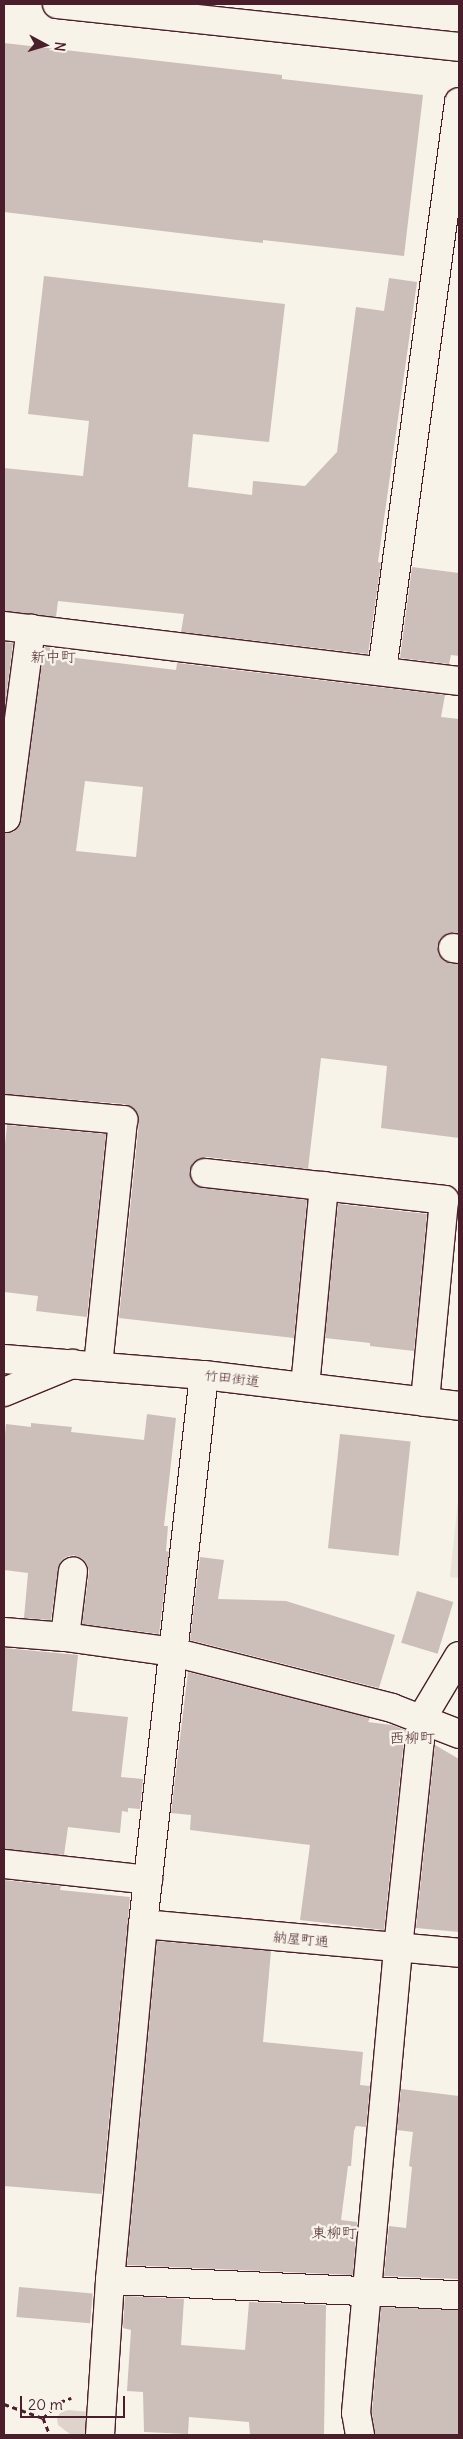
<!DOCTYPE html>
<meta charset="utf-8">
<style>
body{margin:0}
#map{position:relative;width:463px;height:2439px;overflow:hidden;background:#f7f3e8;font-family:Delius,"Klee One",sans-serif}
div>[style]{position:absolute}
.built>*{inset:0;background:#eae3da}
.green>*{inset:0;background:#ded4cc}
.building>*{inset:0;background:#ccbfb9;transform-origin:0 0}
.path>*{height:3px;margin-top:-1.5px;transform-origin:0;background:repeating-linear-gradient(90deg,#4a1f2b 0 5px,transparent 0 9px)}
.roads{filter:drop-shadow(1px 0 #4a1f2b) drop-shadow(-1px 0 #4a1f2b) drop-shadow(0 1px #4a1f2b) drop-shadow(0 -1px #4a1f2b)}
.minor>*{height:28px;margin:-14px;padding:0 14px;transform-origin:14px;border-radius:14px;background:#f7f3e8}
.major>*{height:28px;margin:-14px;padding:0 14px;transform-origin:14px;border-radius:14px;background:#f7f3e8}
span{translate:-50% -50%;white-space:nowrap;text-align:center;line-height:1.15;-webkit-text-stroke:5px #f7f3e8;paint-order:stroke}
.street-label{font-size:14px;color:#4a1f2b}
.neighbourhood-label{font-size:15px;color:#4a1f2b}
.frame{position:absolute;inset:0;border:5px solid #4a1f2b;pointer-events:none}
.north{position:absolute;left:20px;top:20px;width:50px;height:50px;-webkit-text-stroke:4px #f7f3e8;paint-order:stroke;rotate:96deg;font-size:14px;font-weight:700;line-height:20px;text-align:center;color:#4a1f2b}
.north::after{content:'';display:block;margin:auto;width:18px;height:22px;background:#4a1f2b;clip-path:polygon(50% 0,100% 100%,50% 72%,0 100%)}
.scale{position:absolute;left:20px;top:2396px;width:105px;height:22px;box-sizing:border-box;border:2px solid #4a1f2b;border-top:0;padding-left:6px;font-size:15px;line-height:18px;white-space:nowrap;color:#4a1f2b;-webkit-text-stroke:4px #f7f3e8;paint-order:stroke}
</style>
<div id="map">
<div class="built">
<i style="clip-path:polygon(459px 1491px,459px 1578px,450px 1577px)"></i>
</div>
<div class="green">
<i style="clip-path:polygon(68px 2410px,90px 2412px,90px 2435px,71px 2435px,58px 2425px,57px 2418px,60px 2413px)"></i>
</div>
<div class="building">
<i style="clip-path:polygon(4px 43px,282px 75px,282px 79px,423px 95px,404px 256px,263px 240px,263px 243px,4px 212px)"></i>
<i style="clip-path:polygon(44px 276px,285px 304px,269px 442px,193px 434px,188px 487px,252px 495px,253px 481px,305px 486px,337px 452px,356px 307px,384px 311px,389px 278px,417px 282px,378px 562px,381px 563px,368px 654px,181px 632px,184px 614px,58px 601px,56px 617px,4px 611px,4px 468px,83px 476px,89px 421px,28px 414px)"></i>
<i style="clip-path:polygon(412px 567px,459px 573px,459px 656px,451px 655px,449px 664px,400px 658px)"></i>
<i style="clip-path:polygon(4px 642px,13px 643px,4px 716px)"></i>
<i style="clip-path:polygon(evenodd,44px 647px,53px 648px,53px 654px,76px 658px,176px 670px,177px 663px,445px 695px,441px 717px,459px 719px,459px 933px,447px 934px,441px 938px,438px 946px,439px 954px,443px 960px,459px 964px,459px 1138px,381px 1128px,387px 1066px,321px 1058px,308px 1169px,207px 1157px,198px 1159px,193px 1163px,190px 1171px,191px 1180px,195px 1185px,203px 1188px,307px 1200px,294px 1338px,119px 1318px,139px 1122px,137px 1113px,132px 1107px,124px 1104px,4px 1094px,4px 833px,14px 832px,21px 820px,44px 647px,85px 781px,143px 787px,136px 857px,76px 851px,85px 781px)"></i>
<i style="clip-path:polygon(7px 1125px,106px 1134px,87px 1317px,36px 1311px,38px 1296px,4px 1292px,4px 1154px)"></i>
<i style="clip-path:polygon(338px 1204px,427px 1214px,414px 1351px,370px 1346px,370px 1343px,325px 1338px)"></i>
<i style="clip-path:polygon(147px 1414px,176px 1418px,164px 1526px,168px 1526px,166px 1551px,169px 1552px,159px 1634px,82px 1624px,89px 1572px,87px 1564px,83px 1559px,74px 1555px,66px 1557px,61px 1561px,58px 1569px,51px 1620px,24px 1618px,28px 1573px,4px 1570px,4px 1445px,6px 1424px,31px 1427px,31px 1423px,72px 1427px,71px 1432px,144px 1440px)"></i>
<i style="left:340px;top:1434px;width:71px;height:115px;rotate:6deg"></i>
<i style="clip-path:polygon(200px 1557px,224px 1560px,218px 1599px,286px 1601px,395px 1635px,379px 1688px,190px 1640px)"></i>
<i style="left:417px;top:1591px;width:38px;height:54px;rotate:17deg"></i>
<i style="clip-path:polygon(4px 1648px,78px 1655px,72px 1711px,128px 1717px,121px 1777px,143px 1779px,140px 1809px,128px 1808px,128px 1812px,122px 1811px,120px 1833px,68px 1827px,64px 1855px,4px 1849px)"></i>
<i style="clip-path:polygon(188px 1672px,370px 1718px,368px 1722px,392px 1725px,405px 1730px,384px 1930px,300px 1920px,310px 1845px,190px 1830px,191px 1815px,171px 1813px)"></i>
<i style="clip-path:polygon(435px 1745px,459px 1759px,459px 1932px,416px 1928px)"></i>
<i style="clip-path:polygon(4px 1880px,61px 1886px,60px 1890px,130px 1897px,102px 2194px,4px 2186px)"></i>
<i style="clip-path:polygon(157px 1941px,271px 1951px,263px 2042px,363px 2052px,360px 2085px,370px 2086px,366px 2127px,356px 2126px,354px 2131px,351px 2166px,348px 2166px,341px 2220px,357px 2222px,353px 2275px,127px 2265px)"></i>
<i style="clip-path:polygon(401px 2089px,459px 2096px,459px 2279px,384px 2276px,389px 2226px,406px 2228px,412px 2167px,409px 2166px,413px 2132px,397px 2130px)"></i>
<i style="left:19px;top:2287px;width:74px;height:30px;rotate:5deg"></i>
<i style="clip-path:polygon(125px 2296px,184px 2299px,181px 2345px,245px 2350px,249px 2302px,326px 2305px,324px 2435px,250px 2435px,249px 2422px,189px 2417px,188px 2434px,144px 2432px,143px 2392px,127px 2391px,131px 2330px,123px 2328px)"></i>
<i style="clip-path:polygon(381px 2307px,459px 2310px,459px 2435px,375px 2435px,372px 2412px)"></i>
</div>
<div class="path">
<i style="left:4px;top:2404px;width:41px;rotate:19.7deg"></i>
<i style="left:43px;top:2418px;width:23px;rotate:-43deg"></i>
<i style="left:60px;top:2402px;width:12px;rotate:-20deg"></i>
<i style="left:43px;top:2418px;width:18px;rotate:68deg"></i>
</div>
<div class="roads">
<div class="minor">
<i style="left:57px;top:4px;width:404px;rotate:6.1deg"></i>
<i style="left:4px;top:626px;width:458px;rotate:6.9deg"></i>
<i style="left:382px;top:671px;width:574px;rotate:-82.29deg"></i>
<i style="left:4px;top:817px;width:2px;rotate:27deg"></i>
<i style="left:6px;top:818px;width:191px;rotate:-82.5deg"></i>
<i style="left:453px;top:948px;width:6px;rotate:9deg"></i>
<i style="left:4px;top:1109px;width:120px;rotate:5.3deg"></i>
<i style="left:123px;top:1120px;width:247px;rotate:95.8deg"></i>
<i style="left:205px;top:1173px;width:241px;rotate:6.4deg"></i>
<i style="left:444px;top:1200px;width:203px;rotate:95.4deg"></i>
<i style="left:305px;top:1387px;width:202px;rotate:-84.6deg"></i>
<i style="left:4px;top:1392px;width:74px;rotate:-22.4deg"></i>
<i style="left:4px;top:1632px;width:61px;rotate:4.7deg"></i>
<i style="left:65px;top:1637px;width:109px;rotate:7.9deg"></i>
<i style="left:173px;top:1652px;width:226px;rotate:14.3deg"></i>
<i style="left:392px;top:1708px;width:72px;rotate:21.2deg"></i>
<i style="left:65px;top:1637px;width:66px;rotate:-83.1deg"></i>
<i style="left:4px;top:1864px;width:145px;rotate:6.3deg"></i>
<i style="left:143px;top:1924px;width:317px;rotate:5.2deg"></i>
<i style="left:110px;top:2280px;width:349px;rotate:2.5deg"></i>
<i style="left:100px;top:2435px;width:155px;rotate:-86.3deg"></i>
<i style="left:110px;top:2280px;width:358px;rotate:-84.7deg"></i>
<i style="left:143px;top:1924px;width:552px;rotate:-83.66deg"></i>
<i style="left:360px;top:2435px;width:22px;rotate:-100deg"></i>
<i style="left:356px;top:2413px;width:123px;rotate:-84.9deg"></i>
<i style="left:367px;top:2290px;width:343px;rotate:-84.8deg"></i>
<i style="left:398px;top:1948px;width:231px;rotate:-84deg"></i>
<i style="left:422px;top:1718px;width:72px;rotate:-59.2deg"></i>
</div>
<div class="major">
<i style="left:4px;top:1359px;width:201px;rotate:4.6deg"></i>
<i style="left:204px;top:1375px;width:257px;rotate:6.9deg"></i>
</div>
</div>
<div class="street-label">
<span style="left:232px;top:1378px;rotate:7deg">竹田街道</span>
<span style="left:301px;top:1939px;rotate:5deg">納屋町通</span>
</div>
<div class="neighbourhood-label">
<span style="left:53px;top:657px">新中町</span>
<span style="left:412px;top:1738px">西柳町</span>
<span style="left:334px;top:2233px">東柳町</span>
</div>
<div class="frame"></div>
<div class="north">N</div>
<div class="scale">20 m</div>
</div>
